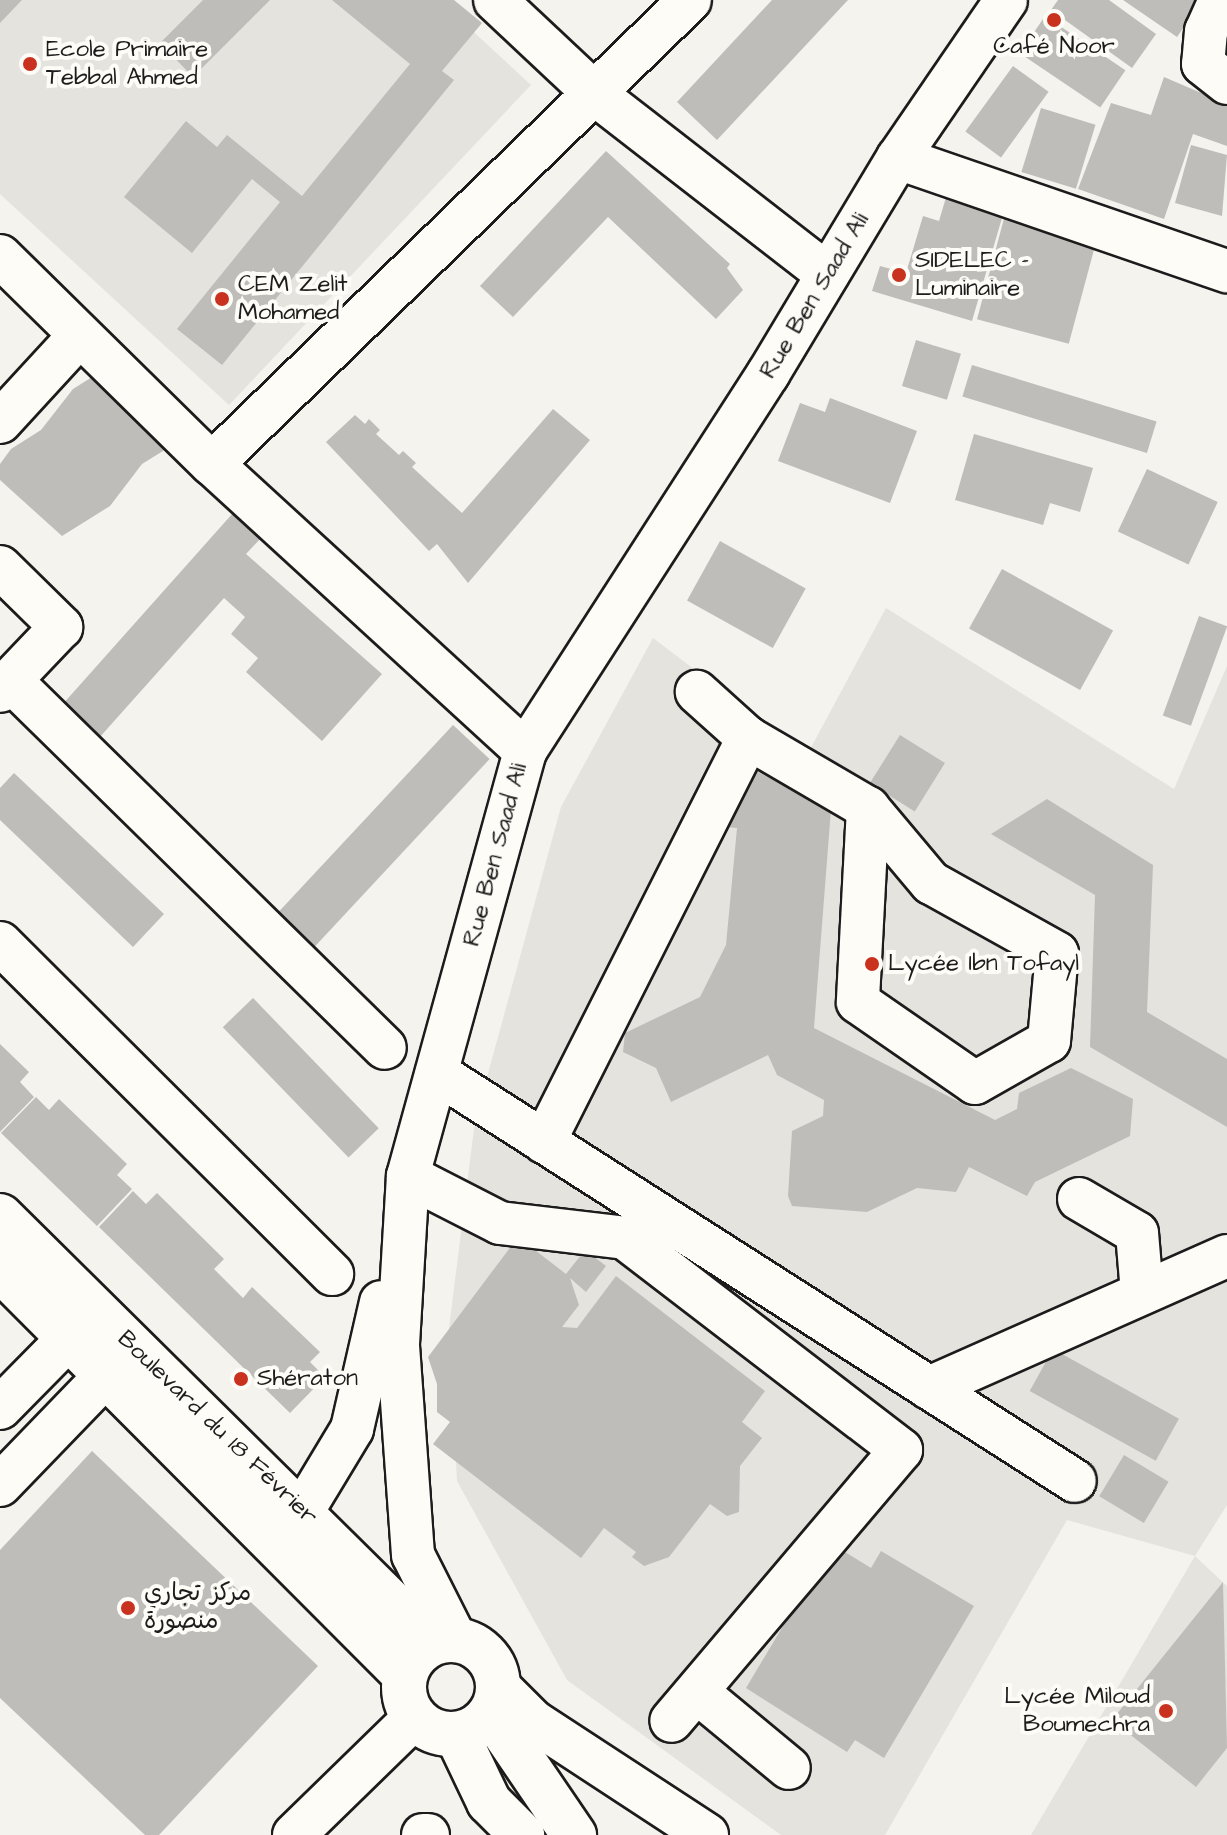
<!DOCTYPE html>
<meta charset="utf-8">
<style>
body{margin:0}
#map{position:relative;width:1227px;height:1835px;overflow:hidden;background:#f4f3ee;font-family:"Architects Daughter","Playpen Sans Arabic",sans-serif}
div>[style]{position:absolute}
.built>*{inset:0;background:#e4e3de}
.building>*{inset:0;background:#bebdba;transform-origin:0 0}
.roads{filter:drop-shadow(2px 0 #1c1c1c) drop-shadow(-2px 0 #1c1c1c) drop-shadow(0 2px #1c1c1c) drop-shadow(0 -2px #1c1c1c)}
.minor>*{height:42px;margin:-21px;padding:0 21px;transform-origin:21px;border-radius:21px;background:#fdfcf7}
.major>*{height:44px;margin:-22px;padding:0 22px;transform-origin:22px;border-radius:22px;background:#fdfcf7}
.major>.ring{margin:-22px;padding:0;box-sizing:content-box;background:none;border:44px solid #fdfcf7;border-radius:50%}
.dots>*{width:22px;height:22px;translate:-50% -50%;box-sizing:border-box;border:4px solid #fdfcf7;border-radius:50%}
span{translate:-50% -50%;white-space:nowrap;text-align:center;line-height:1.15;-webkit-text-stroke:8px #fdfcf7;paint-order:stroke}
.poi-label{font-size:24px;color:#1c1c1c}
.left{translate:0 -50%;text-align:left}
.right{translate:-100% -50%;text-align:right}
.street-label{font-size:24px;color:#1c1c1c}
</style>
<div id="map">
<div class="built">
<i style="clip-path:polygon(0 0,439px 0,531px 85px,229px 405px,0 194px)"></i>
<i style="clip-path:polygon(886px 608px,1174px 789px,1227px 666px,1227px 1505px,1195px 1556px,1227px 1586px,1227px 1835px,1031px 1835px,1195px 1556px,1067px 1520px,885px 1835px,781px 1835px,567px 1680px,457px 1481px,449px 1328px,475px 1121px,561px 807px,653px 638px,807px 755px)"></i>
</div>
<div class="building">
<i style="clip-path:polygon(0 0,22px 0,0 23px)"></i>
<i style="clip-path:polygon(203px 0,270px 0,193px 77px,160px 43px)"></i>
<i style="clip-path:polygon(332px 0,454px 0,482px 23px,442px 71px,454px 80px,222px 365px,177px 329px,280px 202px,252px 179px,192px 253px,124px 197px,186px 121px,217px 147px,227px 135px,302px 196px,410px 64px)"></i>
<i style="clip-path:polygon(772px 0,848px 0,717px 140px,677px 102px)"></i>
<i style="clip-path:polygon(1058px 0,1109px 0,1156px 34px,1132px 68px,1051px 10px)"></i>
<i style="clip-path:polygon(1123px 0,1195px 0,1200px 4px,1177px 37px)"></i>
<i style="left:1045px;top:16px;width:97px;height:45px;rotate:34deg"></i>
<i style="left:1013px;top:66px;width:44px;height:81px;rotate:36deg"></i>
<i style="clip-path:polygon(1164px 77px,1227px 104px,1227px 146px,1193px 134px,1164px 219px,1078px 189px,1111px 103px,1151px 115px)"></i>
<i style="left:1041px;top:108px;width:57px;height:67px;rotate:17deg"></i>
<i style="clip-path:polygon(1191px 145px,1227px 155px,1222px 216px,1175px 203px)"></i>
<i style="clip-path:polygon(606px 151px,730px 264px,727px 268px,743px 290px,716px 319px,608px 217px,513px 317px,480px 286px)"></i>
<i style="clip-path:polygon(947px 194px,1004px 211px,972px 321px,872px 291px,880px 266px,906px 273px,923px 216px,939px 221px)"></i>
<i style="left:1006px;top:211px;width:95px;height:112px;rotate:15deg"></i>
<i style="left:916px;top:340px;width:47px;height:48px;rotate:17deg"></i>
<i style="left:972px;top:365px;width:193px;height:33px;rotate:17deg"></i>
<i style="clip-path:polygon(100px 372px,177px 433px,163px 451px,142px 464px,110px 506px,62px 536px,0 480px,0 464px,11px 449px,41px 430px,73px 389px)"></i>
<i style="clip-path:polygon(830px 398px,917px 431px,890px 503px,778px 461px,800px 403px,825px 412px)"></i>
<i style="clip-path:polygon(553px 409px,590px 440px,468px 583px,437px 544px,429px 551px,326px 442px,355px 415px,365px 424px,369px 419px,380px 430px,376px 434px,399px 455px,403px 451px,416px 463px,412px 467px,462px 513px)"></i>
<i style="clip-path:polygon(974px 434px,1093px 468px,1080px 512px,1050px 503px,1043px 525px,955px 500px)"></i>
<i style="left:1147px;top:469px;width:78px;height:69px;rotate:25deg"></i>
<i style="clip-path:polygon(233px 513px,261px 538px,246px 554px,382px 674px,322px 741px,246px 672px,258px 658px,231px 634px,245px 617px,224px 598px,99px 738px,62px 705px)"></i>
<i style="left:720px;top:541px;width:98px;height:68px;rotate:29deg"></i>
<i style="left:1002px;top:569px;width:127px;height:68px;rotate:29deg"></i>
<i style="left:1199px;top:616px;width:30px;height:106px;rotate:20deg"></i>
<i style="left:453px;top:725px;width:50px;height:263px;rotate:43deg"></i>
<i style="left:900px;top:735px;width:53px;height:57px;rotate:32deg"></i>
<i style="clip-path:polygon(746px 766px,831px 809px,814px 1028px,995px 1120px,1017px 1109px,1019px 1093px,1071px 1068px,1133px 1099px,1130px 1136px,1035px 1182px,1027px 1196px,969px 1167px,956px 1192px,917px 1188px,867px 1212px,792px 1206px,788px 1196px,792px 1131px,823px 1116px,824px 1100px,777px 1075px,768px 1055px,671px 1102px,656px 1068px,623px 1052px,625px 1033px,700px 997px,726px 945px,737px 828px,715px 826px)"></i>
<i style="clip-path:polygon(14px 773px,164px 914px,133px 947px,0 820px,0 788px)"></i>
<i style="clip-path:polygon(1047px 799px,1153px 865px,1147px 1012px,1227px 1059px,1227px 1127px,1090px 1047px,1095px 895px,991px 834px)"></i>
<i style="left:253px;top:998px;width:181px;height:42px;rotate:46deg"></i>
<i style="clip-path:polygon(0 1044px,29px 1072px,20px 1082px,34px 1097px,0 1132px)"></i>
<i style="clip-path:polygon(36px 1097px,49px 1110px,59px 1099px,127px 1164px,117px 1175px,132px 1189px,97px 1226px,1px 1133px)"></i>
<i style="clip-path:polygon(133px 1191px,146px 1204px,157px 1193px,224px 1259px,214px 1269px,243px 1298px,252px 1287px,320px 1352px,310px 1362px,325px 1377px,290px 1413px,99px 1227px)"></i>
<i style="clip-path:polygon(518px 1237px,566px 1274px,585px 1250px,606px 1266px,586px 1292px,570px 1278px,579px 1305px,562px 1327px,577px 1328px,616px 1276px,765px 1391px,742px 1422px,762px 1438px,740px 1466px,739px 1512px,727px 1516px,710px 1504px,669px 1557px,644px 1566px,632px 1557px,636px 1552px,604px 1528px,581px 1558px,433px 1444px,450px 1422px,437px 1412px,437px 1384px,428px 1357px)"></i>
<i style="left:1053px;top:1349px;width:144px;height:48px;rotate:29deg"></i>
<i style="clip-path:polygon(92px 1451px,318px 1666px,159px 1835px,145px 1835px,0 1698px,0 1550px)"></i>
<i style="left:1124px;top:1455px;width:52px;height:48px;rotate:31deg"></i>
<i style="clip-path:polygon(832px 1544px,871px 1568px,881px 1551px,974px 1606px,884px 1758px,855px 1740px,847px 1752px,746px 1688px)"></i>
<i style="clip-path:polygon(1223px 1582px,1227px 1748px,1196px 1787px,1112px 1720px)"></i>
</div>
<div class="roads">
<div class="minor">
<i style="left:495px;top:0;width:137px;rotate:43.2deg"></i>
<i style="left:595px;top:94px;width:294px;rotate:37.8deg"></i>
<i style="left:1220px;top:0;width:34px;rotate:114deg"></i>
<i style="left:1206px;top:31px;width:33px;rotate:95deg"></i>
<i style="left:1203px;top:64px;width:31px;rotate:38deg"></i>
<i style="left:898px;top:158px;width:348px;rotate:19deg"></i>
<i style="left:0;top:256px;width:297px;rotate:44.5deg"></i>
<i style="left:212px;top:464px;width:425px;rotate:42.5deg"></i>
<i style="left:0;top:422px;width:118px;rotate:-47.4deg"></i>
<i style="left:212px;top:464px;width:666px;rotate:-44.15deg"></i>
<i style="left:0;top:567px;width:86px;rotate:44.5deg"></i>
<i style="left:61px;top:627px;width:88px;rotate:133.6deg"></i>
<i style="left:10px;top:680px;width:525px;rotate:44.46deg"></i>
<i style="left:748px;top:738px;width:139px;rotate:30.3deg"></i>
<i style="left:868px;top:808px;width:194px;rotate:93deg"></i>
<i style="left:858px;top:1002px;width:142px;rotate:34.7deg"></i>
<i style="left:975px;top:1083px;width:85px;rotate:-29.6deg"></i>
<i style="left:1049px;top:1041px;width:88px;rotate:-84.8deg"></i>
<i style="left:1057px;top:953px;width:144px;rotate:-150.9deg"></i>
<i style="left:931px;top:883px;width:98px;rotate:-130deg"></i>
<i style="left:0;top:943px;width:469px;rotate:44.9deg"></i>
<i style="left:437px;top:1073px;width:757px;rotate:32.6deg"></i>
<i style="left:544px;top:1142px;width:453px;rotate:-63.2deg"></i>
<i style="left:748px;top:738px;width:69px;rotate:-138deg"></i>
<i style="left:408px;top:1176px;width:103px;rotate:27.1deg"></i>
<i style="left:500px;top:1223px;width:126px;rotate:6.8deg"></i>
<i style="left:625px;top:1238px;width:348px;rotate:37.5deg"></i>
<i style="left:901px;top:1450px;width:355px;rotate:130.3deg"></i>
<i style="left:1079px;top:1199px;width:67px;rotate:30.4deg"></i>
<i style="left:1137px;top:1233px;width:60px;rotate:85.2deg"></i>
<i style="left:929px;top:1388px;width:326px;rotate:-23.9deg"></i>
<i style="left:0;top:1408px;width:101px;rotate:-45.4deg"></i>
<i style="left:0;top:1485px;width:156px;rotate:-46deg"></i>
<i style="left:302px;top:1512px;width:97px;rotate:-58.9deg"></i>
<i style="left:352px;top:1429px;width:130px;rotate:-77.1deg"></i>
<i style="left:456px;top:1640px;width:95px;rotate:-116.8deg"></i>
<i style="left:413px;top:1555px;width:212px;rotate:-94.1deg"></i>
<i style="left:398px;top:1344px;width:168px;rotate:-86.6deg"></i>
<i style="left:408px;top:1176px;width:441px;rotate:-74.6deg"></i>
<i style="left:525px;top:751px;width:449px;rotate:-57.2deg"></i>
<i style="left:768px;top:374px;width:252px;rotate:-59deg"></i>
<i style="left:898px;top:158px;width:191px;rotate:-55.6deg"></i>
<i style="left:498px;top:1686px;width:49px;rotate:45deg"></i>
<i style="left:533px;top:1721px;width:208px;rotate:33.2deg"></i>
<i style="left:697px;top:1692px;width:119px;rotate:39.6deg"></i>
<i style="left:294px;top:1835px;width:168px;rotate:-44.3deg"></i>
<i style="left:423px;top:1835px;width:5px"></i>
</div>
<div class="major">
<i style="left:0;top:1216px;width:607px;rotate:44.67deg"></i>
<i style="left:0;top:1269px;width:573px;rotate:45.07deg"></i>
<i class="ring" style="left:404px;top:1640px;width:50px;height:50px"></i>
<i style="left:491px;top:1713px;width:148px;rotate:55.8deg"></i>
<i style="left:457px;top:1735px;width:74px;rotate:64.5deg"></i>
<i style="left:489px;top:1802px;width:47px;rotate:45deg"></i>
</div>
</div>
<div class="dots">
<i style="left:1054px;top:20px;background:#c8321e"></i>
<i style="left:30px;top:64px;background:#c8321e"></i>
<i style="left:899px;top:275px;background:#c8321e"></i>
<i style="left:222px;top:299px;background:#c8321e"></i>
<i style="left:872px;top:964px;background:#c8321e"></i>
<i style="left:241px;top:1379px;background:#c8321e"></i>
<i style="left:128px;top:1608px;background:#c8321e"></i>
<i style="left:1166px;top:1711px;background:#c8321e"></i>
</div>
<div class="poi-label">
<span style="left:1054px;top:47px">Café Noor</span>
<span class="left" style="left:46px;top:64px">Ecole Primaire<br>Tebbal Ahmed</span>
<span class="left" style="left:915px;top:275px">SIDELEC -<br>Luminaire</span>
<span class="left" style="left:238px;top:299px">CEM Zelit<br>Mohamed</span>
<span class="left" style="left:888px;top:964px">Lycée Ibn Tofayl</span>
<span class="left" style="left:257px;top:1379px">Shératon</span>
<span class="left" style="left:144px;top:1608px">مركز تجاري<br>منصورة</span>
<span class="right" style="left:1150px;top:1711px">Lycée Miloud<br>Boumechra</span>
</div>
<div class="street-label">
<span style="left:815px;top:296px;rotate:-59deg">Rue Ben Saad Ali</span>
<span style="left:496px;top:855px;rotate:-75deg">Rue Ben Saad Ali</span>
<span style="left:217px;top:1428px;rotate:44deg">Boulevard du 18 Février</span>
</div>
</div>
